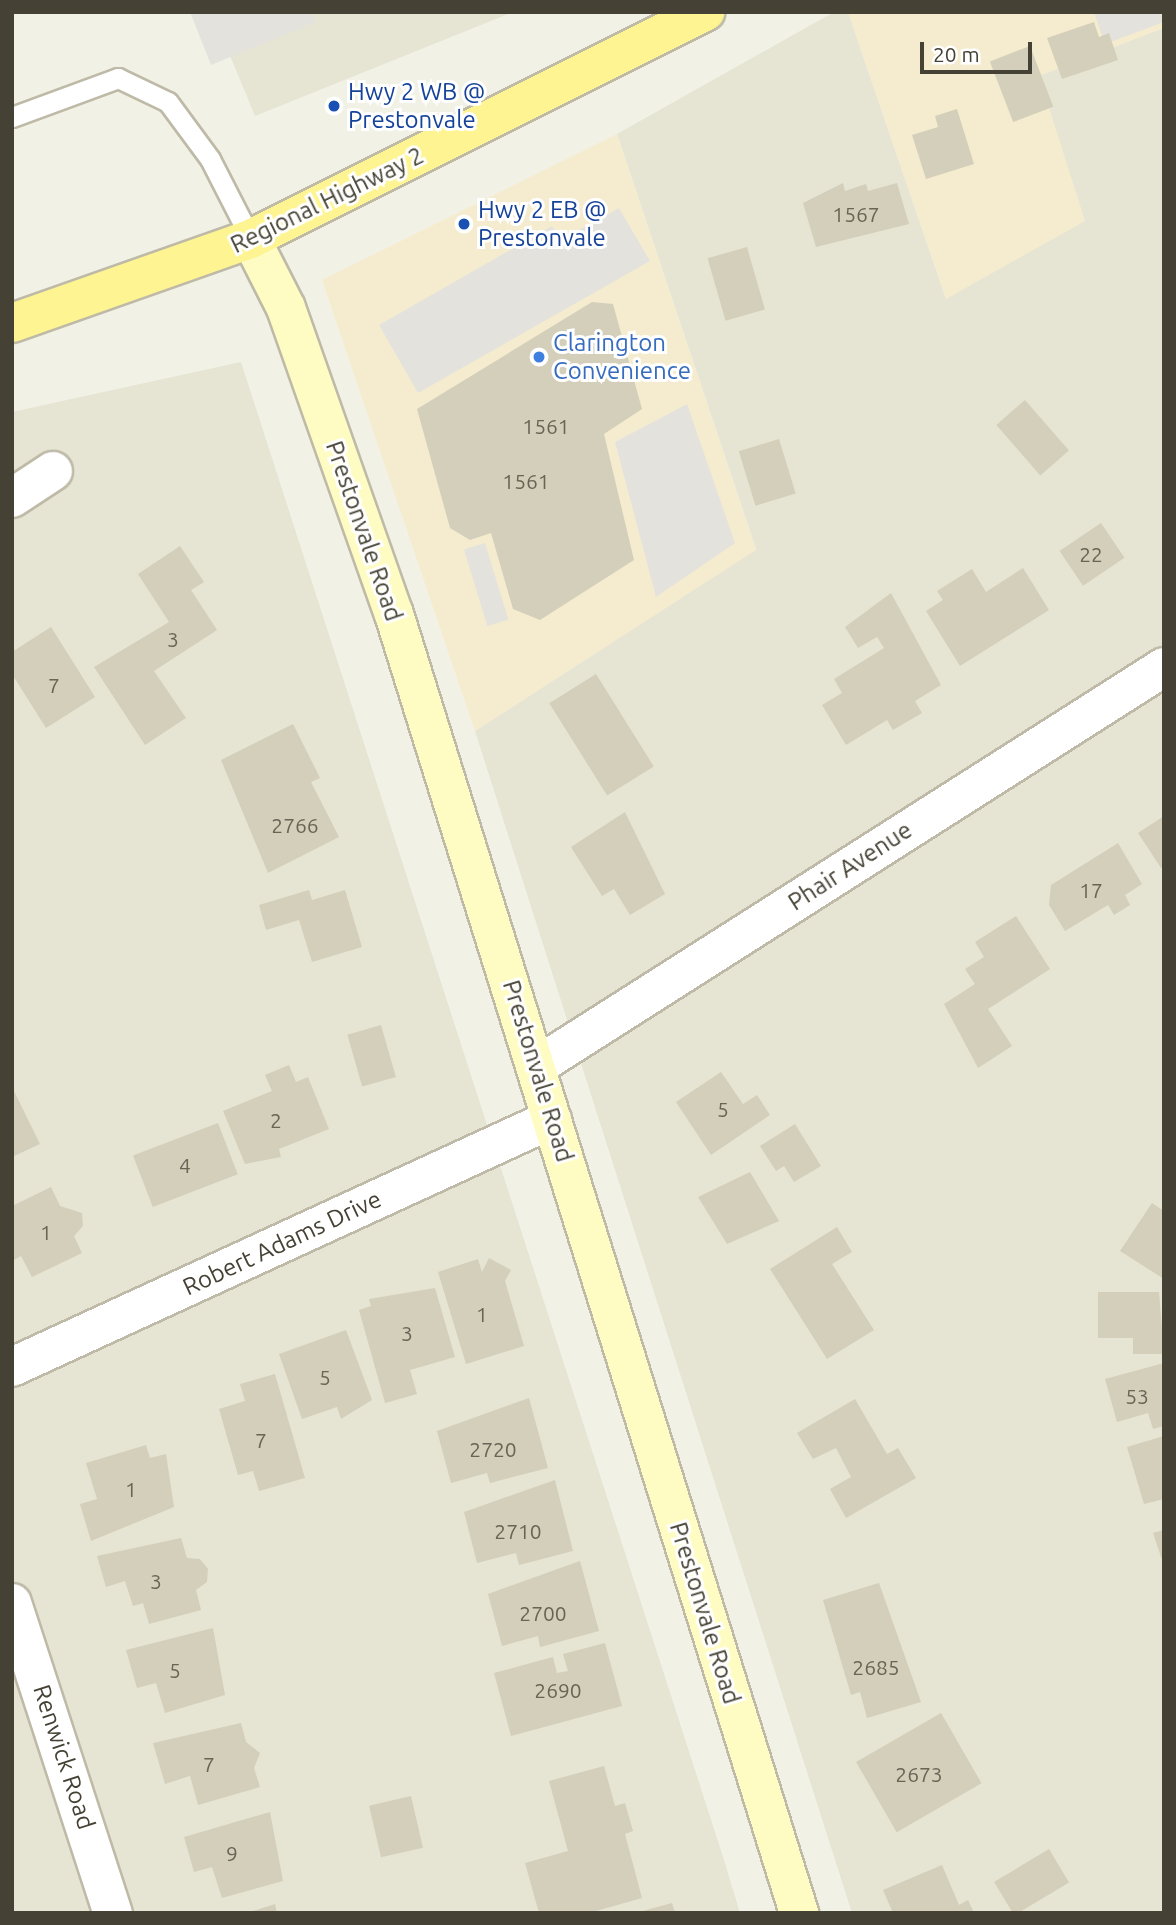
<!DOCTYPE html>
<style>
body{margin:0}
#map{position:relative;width:1176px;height:1925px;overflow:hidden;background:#f2f1e5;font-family:Ubuntu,sans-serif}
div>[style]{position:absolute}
.residential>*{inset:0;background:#e6e4d3}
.commercial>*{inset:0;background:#f5eccf}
.parking>*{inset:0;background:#e3e2dd;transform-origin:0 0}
.building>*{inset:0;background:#d4cfba;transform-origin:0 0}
.roads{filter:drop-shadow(2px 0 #bebaa7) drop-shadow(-2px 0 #bebaa7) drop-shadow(0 2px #bebaa7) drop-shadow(0 -2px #bebaa7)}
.lane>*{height:19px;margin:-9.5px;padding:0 9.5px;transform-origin:9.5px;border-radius:9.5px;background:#fff}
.street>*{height:38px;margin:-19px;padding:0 19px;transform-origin:19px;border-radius:19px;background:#fff}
.secondary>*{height:38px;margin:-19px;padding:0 19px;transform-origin:19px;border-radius:19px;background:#fefcc3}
.primary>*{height:38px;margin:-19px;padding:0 19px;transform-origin:19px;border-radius:19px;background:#fef492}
.dots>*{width:19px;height:19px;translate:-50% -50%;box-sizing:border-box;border:4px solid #fff;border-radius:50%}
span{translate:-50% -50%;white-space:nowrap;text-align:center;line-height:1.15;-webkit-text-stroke:6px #fff;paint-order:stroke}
.number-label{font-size:21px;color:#696456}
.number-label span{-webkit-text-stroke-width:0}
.transit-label{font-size:24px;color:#164399}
.left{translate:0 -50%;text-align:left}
.street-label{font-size:24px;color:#454134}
.shop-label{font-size:24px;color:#366cbe}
.frame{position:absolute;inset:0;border:14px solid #454134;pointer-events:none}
.scale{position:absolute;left:920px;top:42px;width:112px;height:32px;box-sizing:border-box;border:4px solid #454134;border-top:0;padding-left:9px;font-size:21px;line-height:24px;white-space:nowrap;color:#454134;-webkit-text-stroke:5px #fff;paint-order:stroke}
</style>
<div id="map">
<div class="residential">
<i style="clip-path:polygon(212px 12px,513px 12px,255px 116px)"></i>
<i style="clip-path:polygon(834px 12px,848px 12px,946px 299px,1039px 76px,1164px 25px,1164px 1913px,852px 1913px,475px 731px,756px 549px,617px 134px)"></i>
<i style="clip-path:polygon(241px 362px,724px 1860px,740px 1913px,12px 1913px,12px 412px)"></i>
</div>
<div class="commercial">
<i style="clip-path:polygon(848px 12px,1164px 12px,1164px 28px,1039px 76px,1085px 221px,946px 299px)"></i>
<i style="clip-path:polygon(617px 134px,756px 550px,475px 731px,322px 280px)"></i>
</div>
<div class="parking">
<i style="clip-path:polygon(190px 12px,312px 12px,316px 22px,211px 65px)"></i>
<i style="clip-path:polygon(1094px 12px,1164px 12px,1164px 22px,1105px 44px)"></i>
<i style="clip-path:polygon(619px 208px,650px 261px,418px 393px,379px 325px,552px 226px,560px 240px)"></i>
<i style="clip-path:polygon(687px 404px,735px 543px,656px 597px,615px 442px)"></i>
<i style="left:485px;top:543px;width:80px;height:22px;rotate:73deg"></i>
</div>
<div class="building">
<i style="clip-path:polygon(1094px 22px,1099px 37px,1109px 33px,1118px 60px,1062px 79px,1047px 38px)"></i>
<i style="left:1030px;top:46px;width:65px;height:43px;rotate:69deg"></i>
<i style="clip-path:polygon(957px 109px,974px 164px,926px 179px,912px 135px,938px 127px,935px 116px)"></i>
<i style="clip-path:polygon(843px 183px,845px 191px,866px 184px,868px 191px,897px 183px,909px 224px,816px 247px,803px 203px)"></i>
<i style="left:747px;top:247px;width:65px;height:41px;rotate:74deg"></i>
<i style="clip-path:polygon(592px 302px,613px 304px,642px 409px,604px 434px,634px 560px,540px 620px,513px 609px,491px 533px,470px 540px,450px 528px,417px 409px)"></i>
<i style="left:1025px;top:400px;width:67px;height:38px;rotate:49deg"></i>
<i style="left:779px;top:439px;width:57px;height:42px;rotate:73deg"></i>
<i style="left:1101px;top:523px;width:42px;height:50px;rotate:56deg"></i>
<i style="clip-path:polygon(180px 546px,204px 582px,191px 590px,217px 630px,154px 671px,186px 718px,145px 745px,94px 667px,169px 622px,138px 574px)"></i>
<i style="clip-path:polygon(1023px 568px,1049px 610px,960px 666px,926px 611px,943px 600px,937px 591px,972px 569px,986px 592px)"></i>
<i style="clip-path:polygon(891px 593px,941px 685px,915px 701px,922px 713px,893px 730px,887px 720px,846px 745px,822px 705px,842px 693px,834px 679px,884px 648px,877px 637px,858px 648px,845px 627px)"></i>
<i style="clip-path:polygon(51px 627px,95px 697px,46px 728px,12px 674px,12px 652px)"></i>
<i style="left:596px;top:674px;width:109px;height:55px;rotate:58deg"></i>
<i style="clip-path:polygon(293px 724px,320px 778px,311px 782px,339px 837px,268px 873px,221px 760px)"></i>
<i style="clip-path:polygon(625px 812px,665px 894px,630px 915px,614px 889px,602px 896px,571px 847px)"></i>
<i style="clip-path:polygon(1164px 816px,1164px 866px,1161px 868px,1138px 833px)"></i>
<i style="clip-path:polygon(1118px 843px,1142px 884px,1125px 895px,1130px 905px,1114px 915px,1108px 905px,1065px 931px,1049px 905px,1051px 885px)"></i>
<i style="clip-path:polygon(309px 890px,312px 900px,345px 890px,362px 947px,312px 962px,299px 920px,266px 930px,259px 905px)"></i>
<i style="clip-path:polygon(1016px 916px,1050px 969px,988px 1009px,1012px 1046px,978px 1068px,944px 1004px,975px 984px,965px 969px,984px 957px,975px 942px)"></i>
<i style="left:381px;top:1025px;width:54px;height:35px;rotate:74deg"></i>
<i style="clip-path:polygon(289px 1065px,296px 1082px,308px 1077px,329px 1129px,279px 1149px,281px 1157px,245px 1164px,223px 1111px,272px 1091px,265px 1075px)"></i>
<i style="clip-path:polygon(721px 1072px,743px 1104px,757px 1095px,770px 1115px,711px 1155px,676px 1102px)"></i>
<i style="clip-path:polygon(12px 1087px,40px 1144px,12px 1157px)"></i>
<i style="left:218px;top:1123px;width:55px;height:91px;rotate:69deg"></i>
<i style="clip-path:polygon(795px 1124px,821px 1166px,794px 1182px,784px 1166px,776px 1171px,760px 1146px)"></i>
<i style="clip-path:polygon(750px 1172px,779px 1221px,727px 1244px,698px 1197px)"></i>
<i style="clip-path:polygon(51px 1187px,60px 1206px,82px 1213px,83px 1226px,74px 1236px,82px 1253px,32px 1277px,21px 1256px,12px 1261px,12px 1206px)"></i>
<i style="clip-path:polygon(1152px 1203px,1164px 1211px,1164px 1279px,1120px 1251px)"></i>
<i style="clip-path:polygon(837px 1227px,852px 1252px,832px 1264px,874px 1330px,827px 1359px,770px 1269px)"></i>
<i style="clip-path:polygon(489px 1258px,511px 1270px,505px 1281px,524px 1346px,466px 1364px,438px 1272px,478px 1259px,482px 1272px)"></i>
<i style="clip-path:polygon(435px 1288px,455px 1357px,410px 1370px,417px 1394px,385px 1403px,359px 1310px,371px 1306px,369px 1299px)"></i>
<i style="clip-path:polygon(1098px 1292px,1159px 1292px,1164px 1354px,1133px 1354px,1133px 1338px,1098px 1338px)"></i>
<i style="clip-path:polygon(346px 1330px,372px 1400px,341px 1419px,337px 1407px,302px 1419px,279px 1354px)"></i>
<i style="clip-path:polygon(1164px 1363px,1164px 1426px,1153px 1429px,1148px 1413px,1117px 1422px,1105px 1379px)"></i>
<i style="clip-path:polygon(275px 1374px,305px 1478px,259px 1491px,253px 1471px,238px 1475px,219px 1409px,245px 1401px,240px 1384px)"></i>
<i style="clip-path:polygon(529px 1398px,548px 1468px,490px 1483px,487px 1473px,451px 1483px,437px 1431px)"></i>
<i style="clip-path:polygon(855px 1399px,887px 1454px,898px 1448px,916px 1478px,846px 1518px,830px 1489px,851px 1477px,836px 1448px,813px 1459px,797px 1433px)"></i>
<i style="clip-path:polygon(1164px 1436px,1164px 1499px,1144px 1504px,1127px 1447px)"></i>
<i style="clip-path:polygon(146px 1445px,150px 1458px,166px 1454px,174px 1507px,91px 1541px,80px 1504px,97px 1499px,86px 1463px)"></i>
<i style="clip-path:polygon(555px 1480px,573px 1551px,519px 1565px,516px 1553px,477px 1563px,464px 1512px)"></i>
<i style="clip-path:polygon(1164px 1530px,1164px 1563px,1163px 1563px,1153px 1533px)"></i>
<i style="clip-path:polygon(181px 1538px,187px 1558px,200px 1559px,208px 1569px,207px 1582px,196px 1590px,201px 1610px,149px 1624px,143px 1603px,133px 1606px,125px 1581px,106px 1587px,97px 1556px)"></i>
<i style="clip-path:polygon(580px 1561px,599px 1631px,540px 1647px,538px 1636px,502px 1646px,488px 1594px)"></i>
<i style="clip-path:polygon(879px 1583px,921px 1702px,867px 1718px,860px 1692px,851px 1695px,823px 1600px)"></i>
<i style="clip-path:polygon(213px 1628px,225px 1695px,165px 1713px,156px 1683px,137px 1688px,126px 1650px)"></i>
<i style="clip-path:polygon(605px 1643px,622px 1706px,511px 1736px,494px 1673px,553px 1657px,557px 1673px,568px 1671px,563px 1654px)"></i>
<i style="left:941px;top:1713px;width:81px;height:98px;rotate:60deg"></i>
<i style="clip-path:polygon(241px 1723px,246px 1742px,260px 1753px,254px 1768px,260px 1787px,198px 1805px,190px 1776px,165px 1784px,153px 1743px)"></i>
<i style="clip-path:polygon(604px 1766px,615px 1806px,625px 1803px,633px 1831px,625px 1834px,642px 1898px,589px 1913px,539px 1913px,525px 1863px,568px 1851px,549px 1781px)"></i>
<i style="left:411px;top:1796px;width:53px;height:43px;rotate:77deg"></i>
<i style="clip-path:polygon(270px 1812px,283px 1881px,222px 1898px,212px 1867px,194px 1872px,184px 1837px)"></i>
<i style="left:1049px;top:1849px;width:39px;height:64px;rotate:59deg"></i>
<i style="clip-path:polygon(942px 1865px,959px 1905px,968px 1900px,974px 1913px,893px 1913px,883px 1890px)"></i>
<i style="clip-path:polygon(672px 1903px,675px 1913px,639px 1913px,639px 1912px)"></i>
<i style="clip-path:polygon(275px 1904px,277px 1913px,250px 1913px,250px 1912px)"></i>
</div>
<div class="roads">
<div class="lane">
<i style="left:12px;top:117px;width:113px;rotate:-20.2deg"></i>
<i style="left:118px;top:78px;width:55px;rotate:25.6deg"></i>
<i style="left:168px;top:102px;width:71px;rotate:53.6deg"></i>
<i style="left:210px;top:159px;width:90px;rotate:62.9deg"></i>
</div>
<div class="street">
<i style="left:12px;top:498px;width:49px;rotate:-33.4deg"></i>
<i style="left:537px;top:1066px;width:743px;rotate:-32.47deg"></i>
<i style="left:12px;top:1367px;width:594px;rotate:-24.67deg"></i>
<i style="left:12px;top:1603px;width:326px;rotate:72deg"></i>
</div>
<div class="secondary">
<i style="left:251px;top:239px;width:77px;rotate:63.1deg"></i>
<i style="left:286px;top:308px;width:324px;rotate:70.6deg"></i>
<i style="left:394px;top:614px;width:1361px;rotate:72.68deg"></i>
</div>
<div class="primary">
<i style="left:12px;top:323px;width:253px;rotate:-19.4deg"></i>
<i style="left:251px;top:239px;width:508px;rotate:-26.57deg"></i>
</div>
</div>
<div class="dots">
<i style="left:334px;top:106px;background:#1a4fb4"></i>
<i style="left:464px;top:224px;background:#1a4fb4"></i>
<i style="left:539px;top:357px;background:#3f7fe0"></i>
</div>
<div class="number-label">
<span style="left:856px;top:214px">1567</span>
<span style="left:546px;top:426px">1561</span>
<span style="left:526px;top:481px">1561</span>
<span style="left:1091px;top:554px">22</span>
<span style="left:173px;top:639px">3</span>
<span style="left:54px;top:685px">7</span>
<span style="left:295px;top:825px">2766</span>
<span style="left:1091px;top:890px">17</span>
<span style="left:723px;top:1109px">5</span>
<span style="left:276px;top:1120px">2</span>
<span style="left:185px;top:1165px">4</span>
<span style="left:46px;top:1232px">1</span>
<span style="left:482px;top:1314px">1</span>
<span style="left:407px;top:1333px">3</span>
<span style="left:325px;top:1377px">5</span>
<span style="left:1137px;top:1396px">53</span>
<span style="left:261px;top:1440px">7</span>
<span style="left:493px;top:1449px">2720</span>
<span style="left:131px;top:1489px">1</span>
<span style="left:518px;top:1531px">2710</span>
<span style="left:156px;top:1581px">3</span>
<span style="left:543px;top:1613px">2700</span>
<span style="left:876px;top:1667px">2685</span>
<span style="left:175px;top:1670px">5</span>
<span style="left:558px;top:1690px">2690</span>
<span style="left:209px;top:1764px">7</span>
<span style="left:919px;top:1774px">2673</span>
<span style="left:232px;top:1853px">9</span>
</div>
<div class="transit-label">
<span class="left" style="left:348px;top:106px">Hwy 2 WB @<br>Prestonvale</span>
<span class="left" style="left:478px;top:224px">Hwy 2 EB @<br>Prestonvale</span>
</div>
<div class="street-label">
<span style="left:327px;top:200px;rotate:-26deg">Regional Highway 2</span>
<span style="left:364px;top:531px;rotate:71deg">Prestonvale Road</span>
<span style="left:850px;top:866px;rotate:-33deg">Phair Avenue</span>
<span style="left:538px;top:1071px;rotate:73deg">Prestonvale Road</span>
<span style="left:282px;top:1243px;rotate:-25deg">Robert Adams Drive</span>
<span style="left:705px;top:1613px;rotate:73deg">Prestonvale Road</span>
<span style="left:64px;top:1757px;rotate:72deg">Renwick Road</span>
</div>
<div class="shop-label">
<span class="left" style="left:553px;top:357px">Clarington<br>Convenience</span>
</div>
<div class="frame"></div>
<div class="scale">20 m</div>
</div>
